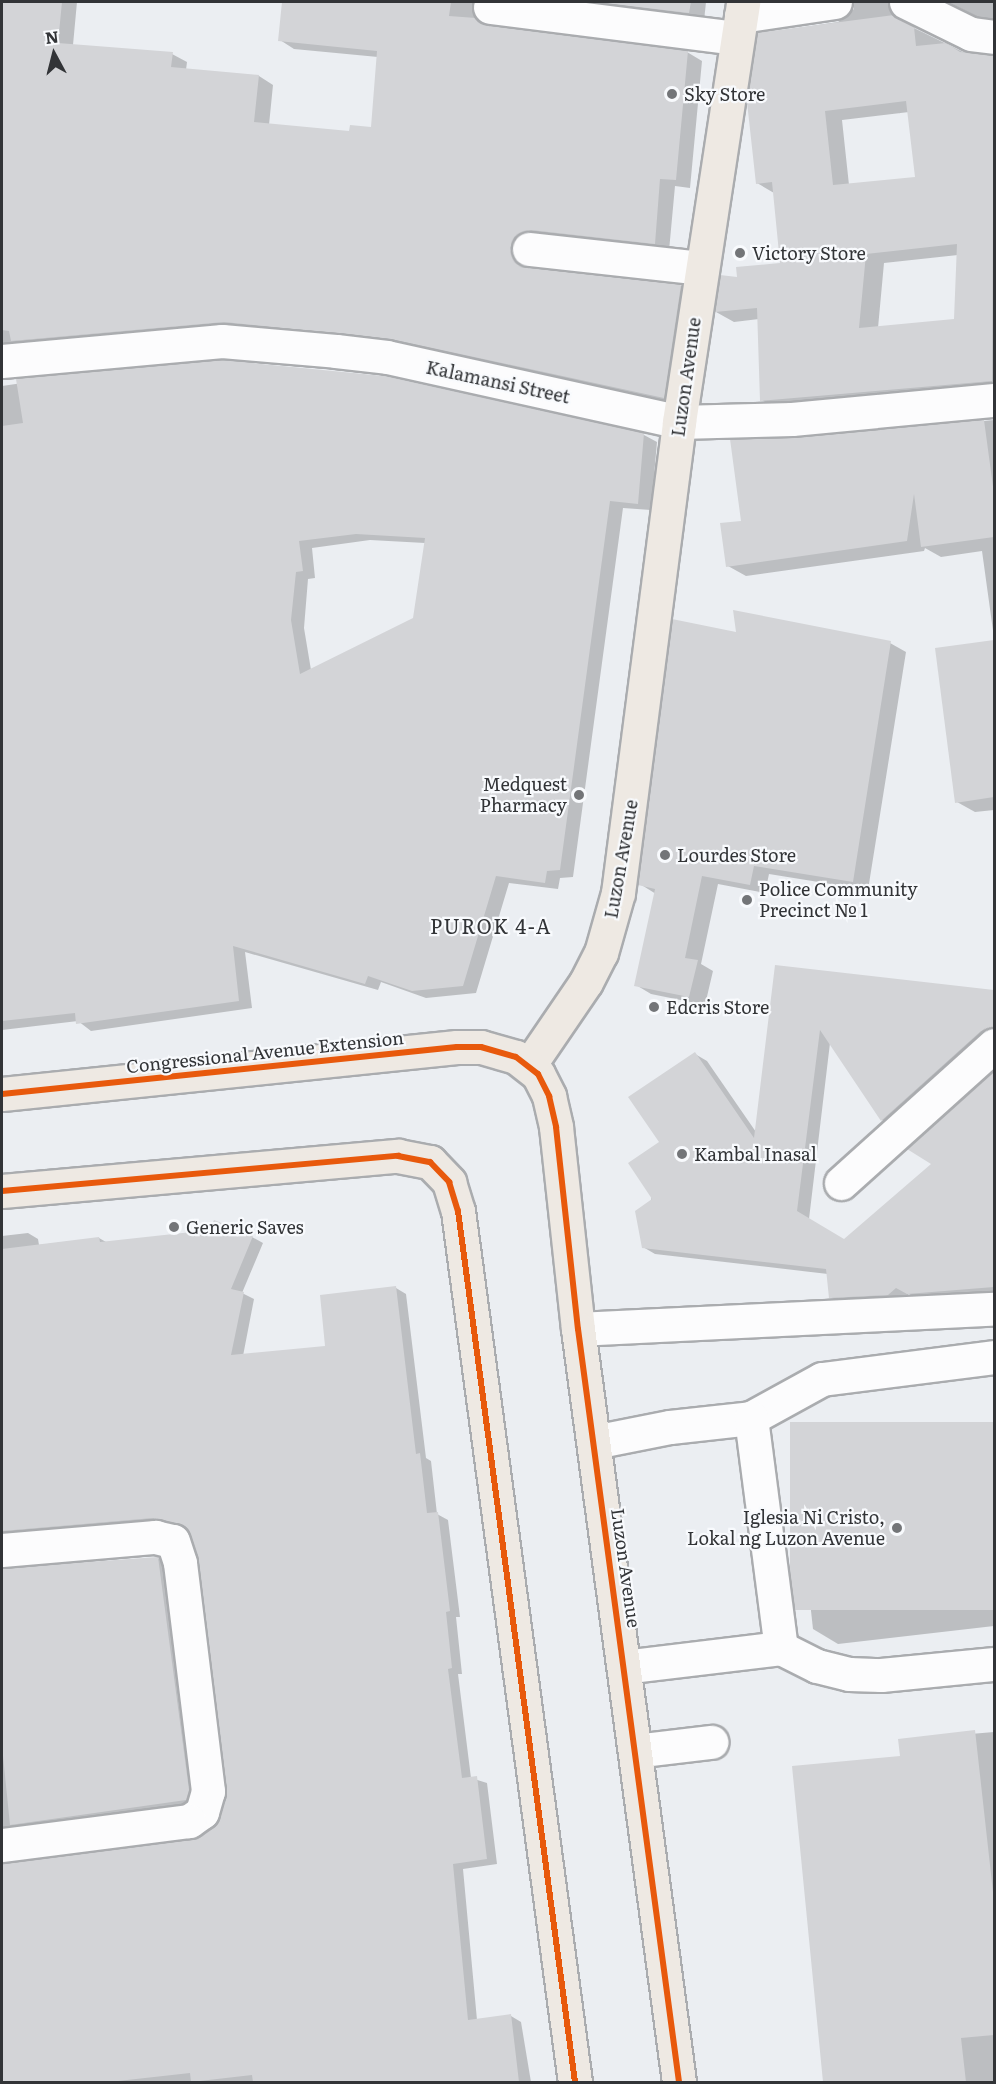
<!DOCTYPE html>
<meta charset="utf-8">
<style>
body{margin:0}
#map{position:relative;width:996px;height:2084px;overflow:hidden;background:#ebeef2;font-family:Literata,serif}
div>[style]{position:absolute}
.shadow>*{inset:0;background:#0003}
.building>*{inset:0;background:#d3d4d7;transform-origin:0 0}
.roads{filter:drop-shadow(2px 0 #aaacaf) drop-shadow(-2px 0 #aaacaf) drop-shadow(0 2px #aaacaf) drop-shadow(0 -2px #aaacaf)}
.minor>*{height:33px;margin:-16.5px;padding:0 16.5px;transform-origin:16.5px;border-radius:16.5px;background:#fcfcfd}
.major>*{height:33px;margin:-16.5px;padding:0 16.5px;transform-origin:16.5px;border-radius:16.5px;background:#eee9e3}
.cycleway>*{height:6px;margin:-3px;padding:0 3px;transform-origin:3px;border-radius:3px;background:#e8590c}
.dots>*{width:16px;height:16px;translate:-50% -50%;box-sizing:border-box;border:3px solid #f8fafd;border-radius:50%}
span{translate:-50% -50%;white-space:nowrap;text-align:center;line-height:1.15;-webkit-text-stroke:4.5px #f8fafd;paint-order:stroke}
.poi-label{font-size:18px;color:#323437}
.left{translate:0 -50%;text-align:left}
.right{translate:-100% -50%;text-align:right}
.street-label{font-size:18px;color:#323437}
.neighbourhood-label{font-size:20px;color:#323437;letter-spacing:1.5px}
.frame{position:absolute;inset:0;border:3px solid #323437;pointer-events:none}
.north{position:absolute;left:24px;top:24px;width:60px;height:60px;-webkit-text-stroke:4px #f8fafd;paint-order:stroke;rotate:353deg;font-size:16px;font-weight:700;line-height:24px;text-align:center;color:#323437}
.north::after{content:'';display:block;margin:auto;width:21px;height:27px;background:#323437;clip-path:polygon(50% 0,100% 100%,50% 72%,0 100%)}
</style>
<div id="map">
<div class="shadow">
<i style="clip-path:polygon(2px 2px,77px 2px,73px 45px,172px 54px,187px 62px,186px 70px,259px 76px,273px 85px,269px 125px,351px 133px,372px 128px,378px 57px,294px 49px,280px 40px,284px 2px,494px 2px,486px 14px,491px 28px,687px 52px,702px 61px,690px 188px,675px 186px,669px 251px,525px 257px,530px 270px,681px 286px,695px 294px,678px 405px,407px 346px,2px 354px)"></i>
<i style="clip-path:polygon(552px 2px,706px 2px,704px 21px)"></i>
<i style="clip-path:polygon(evenodd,853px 2px,909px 2px,905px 15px,914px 28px,963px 52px,994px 55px,994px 392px,779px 411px,762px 400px,759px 319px,734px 322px,716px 312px,738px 278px,782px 264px,774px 193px,757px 183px,759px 34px,838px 22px,854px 9px,853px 2px,909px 112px,917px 178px,849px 185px,842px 120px,909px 112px,853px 2px,958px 255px,956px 321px,878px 328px,884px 263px,958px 255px)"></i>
<i style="clip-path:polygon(948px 2px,994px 2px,994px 25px)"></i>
<i style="clip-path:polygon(evenodd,91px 373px,644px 435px,657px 442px,651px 510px,623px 508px,573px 877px,560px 878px,558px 889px,509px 883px,476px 993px,426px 998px,381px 982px,378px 990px,245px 952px,252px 1008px,91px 1031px,78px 1021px,2px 1030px,2px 386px,91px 373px,370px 540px,425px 543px,415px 619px,311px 670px,304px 628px,308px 579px,315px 578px,312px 548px,370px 540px)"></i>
<i style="clip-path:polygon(994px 420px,994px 638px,982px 551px,941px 557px,925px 548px,924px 551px,746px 576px,728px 566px,743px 522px,794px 439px)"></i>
<i style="clip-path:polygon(737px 633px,890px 643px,906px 652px,868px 890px,769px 874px,765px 893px,718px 884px,701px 964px,713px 971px,705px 1005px,651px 994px,636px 985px,656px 894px,640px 884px)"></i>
<i style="clip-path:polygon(994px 642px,994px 810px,975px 812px,957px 802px,936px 650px)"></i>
<i style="clip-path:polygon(777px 966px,994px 991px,994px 1037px,894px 1127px,882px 1120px,830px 1043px,809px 1219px,845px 1241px,933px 1164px,909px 1149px,994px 1072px,994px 1294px,920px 1300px,909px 1294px,900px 1301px,843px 1304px,831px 1297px,828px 1274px,655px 1254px,643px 1247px,661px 1142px,695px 1054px,707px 1061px,756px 1132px)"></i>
<i style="clip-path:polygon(28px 1233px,38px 1239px,39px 1245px,99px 1238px,106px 1242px,252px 1237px,263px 1243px,242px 1293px,254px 1299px,243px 1356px,327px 1347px,396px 1288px,406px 1294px,426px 1458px,431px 1461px,437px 1514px,448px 1520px,460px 1617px,456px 1617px,462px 1674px,458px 1674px,471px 1778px,487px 1783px,497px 1864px,463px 1869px,477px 2020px,511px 2016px,521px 2022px,531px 2082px,2px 2082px,2px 1864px,192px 1841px,214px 1829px,221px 1818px,228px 1789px,200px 1560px,188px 1530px,165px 1524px,2px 1544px,2px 1236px)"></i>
<i style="clip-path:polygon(994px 1424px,994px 1626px,838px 1644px,813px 1629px,793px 1446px)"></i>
<i style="clip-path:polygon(158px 1558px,169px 1565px,199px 1796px,193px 1808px,2px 1836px,2px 1570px)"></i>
<i style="clip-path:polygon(994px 1732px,994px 2082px,824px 2082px,794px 1768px,901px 1757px,900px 1740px)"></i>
</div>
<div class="building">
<i style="clip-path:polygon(2px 2px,62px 2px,58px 43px,173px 52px,171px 67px,259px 75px,254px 122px,349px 131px,350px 125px,371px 127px,377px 51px,278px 41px,282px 2px,451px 2px,449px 16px,476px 18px,488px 26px,688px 51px,676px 180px,660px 179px,655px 244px,531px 230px,514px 237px,510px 248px,517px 264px,527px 268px,681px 285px,664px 398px,391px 339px,224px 322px,11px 341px,9px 331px,2px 330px)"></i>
<i style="clip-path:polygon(597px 2px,691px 2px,689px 13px)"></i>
<i style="clip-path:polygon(evenodd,894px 15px,914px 27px,916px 46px,946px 43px,960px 52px,994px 55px,992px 381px,760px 401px,757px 308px,715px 312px,720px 275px,737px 277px,736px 267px,780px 263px,772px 182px,756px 184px,747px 102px,757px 33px,894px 15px,906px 101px,915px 177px,833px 185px,825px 111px,906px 101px,894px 15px,957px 244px,954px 319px,859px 328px,866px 254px,957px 244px)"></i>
<i style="clip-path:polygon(evenodd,222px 360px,384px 376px,644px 433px,638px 504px,610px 501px,560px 870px,547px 871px,545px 883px,496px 876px,463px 986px,412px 991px,368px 976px,365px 984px,233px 946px,239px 1001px,76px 1024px,75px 1013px,2px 1021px,2px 426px,23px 423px,16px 379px,222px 360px,356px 534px,425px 538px,413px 618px,300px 674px,291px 620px,296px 572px,303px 571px,299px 541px,356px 534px)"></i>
<i style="clip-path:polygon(984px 420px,994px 494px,994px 537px,921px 547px,914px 494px,907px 541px,726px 567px,720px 523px,741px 521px,730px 439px,794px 438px)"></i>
<i style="clip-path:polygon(733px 610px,891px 641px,853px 882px,754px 866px,750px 885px,702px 876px,685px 958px,698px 960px,689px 997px,634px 986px,655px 889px,638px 885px,672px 619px,736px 632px)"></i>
<i style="clip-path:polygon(994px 640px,994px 797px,955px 803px,935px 648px)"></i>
<i style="clip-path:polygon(775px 965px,994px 990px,994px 1027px,981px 1031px,881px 1121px,820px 1030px,797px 1211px,844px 1239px,931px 1164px,907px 1149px,994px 1070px,994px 1287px,907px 1294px,896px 1288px,888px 1295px,829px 1298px,826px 1269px,642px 1248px,635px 1211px,652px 1199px,628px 1163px,659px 1142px,628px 1097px,695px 1052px,754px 1138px)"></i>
<i style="clip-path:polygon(214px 1220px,253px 1236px,231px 1289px,244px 1292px,231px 1355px,325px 1346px,320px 1295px,396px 1286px,416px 1454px,420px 1453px,427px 1513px,438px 1512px,450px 1611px,446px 1612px,452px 1668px,448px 1669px,462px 1778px,477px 1776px,487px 1859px,453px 1864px,468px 2020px,511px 2014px,519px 2082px,253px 2082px,252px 2075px,191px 2082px,190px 2073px,109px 2082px,2px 2082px,2px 1863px,192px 1839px,213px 1827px,220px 1818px,227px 1789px,199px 1561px,186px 1528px,153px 1518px,2px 1531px,2px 1249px,99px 1237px,100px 1242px,210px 1230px)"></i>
<i style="left:994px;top:1422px;width:188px;height:204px;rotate:90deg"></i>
<i style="clip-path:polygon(158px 1557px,189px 1790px,186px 1800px,10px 1825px,2px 1746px,2px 1568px)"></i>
<i style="clip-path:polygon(975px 1730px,994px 1901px,994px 2035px,961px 2038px,966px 2082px,823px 2082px,792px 1766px,900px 1756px,898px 1739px)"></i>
</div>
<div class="roads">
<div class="minor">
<i style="left:906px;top:2px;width:72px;rotate:26.2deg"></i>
<i style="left:971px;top:34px;width:23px;rotate:7deg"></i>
<i style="left:490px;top:7px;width:249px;rotate:7.2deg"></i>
<i style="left:741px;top:16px;width:95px;rotate:-8.5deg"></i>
<i style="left:529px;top:249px;width:174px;rotate:6.3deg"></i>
<i style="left:2px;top:361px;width:221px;rotate:-5.2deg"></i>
<i style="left:222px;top:341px;width:114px;rotate:5deg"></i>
<i style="left:336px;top:351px;width:51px;rotate:6.7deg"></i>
<i style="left:387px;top:357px;width:299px;rotate:12.5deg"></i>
<i style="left:679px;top:422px;width:113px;rotate:-1.5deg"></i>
<i style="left:792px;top:419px;width:203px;rotate:-5.4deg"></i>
<i style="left:841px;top:1183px;width:206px;rotate:-42deg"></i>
<i style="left:578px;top:1329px;width:416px;rotate:-2.8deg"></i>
<i style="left:751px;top:1418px;width:81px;rotate:-28.8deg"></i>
<i style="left:822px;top:1379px;width:173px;rotate:-7.3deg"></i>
<i style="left:594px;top:1442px;width:77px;rotate:-11.2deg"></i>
<i style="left:670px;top:1427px;width:81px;rotate:-6.3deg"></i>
<i style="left:751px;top:1418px;width:232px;rotate:82.6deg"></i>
<i style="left:781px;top:1648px;width:158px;rotate:173.1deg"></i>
<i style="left:2px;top:1550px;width:154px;rotate:-4.9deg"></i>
<i style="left:155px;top:1537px;width:18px;rotate:13deg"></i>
<i style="left:173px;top:1541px;width:23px;rotate:72deg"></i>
<i style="left:180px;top:1563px;width:230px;rotate:83deg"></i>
<i style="left:208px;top:1791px;width:22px;rotate:106deg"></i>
<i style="left:202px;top:1812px;width:16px;rotate:145deg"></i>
<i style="left:189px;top:1821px;width:189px;rotate:172.7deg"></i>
<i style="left:781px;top:1648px;width:40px;rotate:26.6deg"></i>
<i style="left:817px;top:1666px;width:33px;rotate:14deg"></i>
<i style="left:849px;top:1674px;width:32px;rotate:2deg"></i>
<i style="left:881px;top:1675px;width:114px;rotate:-5.6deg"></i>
<i style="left:635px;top:1751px;width:77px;rotate:-6.8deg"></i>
</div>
<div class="major">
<i style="left:530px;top:1064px;width:99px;rotate:-55.7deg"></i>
<i style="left:586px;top:982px;width:33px;rotate:-63deg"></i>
<i style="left:601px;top:953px;width:62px;rotate:-74.2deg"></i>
<i style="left:618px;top:893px;width:475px;rotate:-82.6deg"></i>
<i style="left:679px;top:422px;width:425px;rotate:-81.3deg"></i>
<i style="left:2px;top:1094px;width:457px;rotate:-5.9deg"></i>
<i style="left:457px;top:1047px;width:24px"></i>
<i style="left:481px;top:1047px;width:36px;rotate:16deg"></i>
<i style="left:516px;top:1057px;width:28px;rotate:38deg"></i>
<i style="left:538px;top:1074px;width:25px;rotate:63deg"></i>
<i style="left:549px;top:1096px;width:32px;rotate:77deg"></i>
<i style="left:556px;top:1127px;width:203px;rotate:83.8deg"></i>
<i style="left:578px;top:1329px;width:760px;rotate:82.36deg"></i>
<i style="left:2px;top:1191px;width:398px;rotate:-5.1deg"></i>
<i style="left:398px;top:1156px;width:33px;rotate:11deg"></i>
<i style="left:430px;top:1162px;width:28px;rotate:46deg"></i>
<i style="left:449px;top:1182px;width:30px;rotate:73deg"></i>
<i style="left:458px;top:1211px;width:879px;rotate:82.35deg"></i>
</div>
</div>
<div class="cycleway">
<i style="left:2px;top:1094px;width:457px;rotate:-5.9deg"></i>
<i style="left:457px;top:1047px;width:24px"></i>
<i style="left:481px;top:1047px;width:36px;rotate:16deg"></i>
<i style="left:516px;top:1057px;width:28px;rotate:38deg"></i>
<i style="left:538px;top:1074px;width:25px;rotate:63deg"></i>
<i style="left:549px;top:1096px;width:32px;rotate:77deg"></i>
<i style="left:556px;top:1127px;width:203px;rotate:83.8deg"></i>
<i style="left:578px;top:1329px;width:760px;rotate:82.36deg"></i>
<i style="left:2px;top:1191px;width:398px;rotate:-5.1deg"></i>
<i style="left:398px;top:1156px;width:33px;rotate:11deg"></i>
<i style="left:430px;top:1162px;width:28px;rotate:46deg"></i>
<i style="left:449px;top:1182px;width:30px;rotate:73deg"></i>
<i style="left:458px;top:1211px;width:879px;rotate:82.35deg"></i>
</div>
<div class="dots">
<i style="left:672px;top:94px;background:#737578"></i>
<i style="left:740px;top:253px;background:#737578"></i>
<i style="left:579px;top:795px;background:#737578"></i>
<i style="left:665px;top:855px;background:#737578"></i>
<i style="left:747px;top:900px;background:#737578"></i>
<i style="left:654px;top:1007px;background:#737578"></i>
<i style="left:682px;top:1154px;background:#737578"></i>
<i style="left:174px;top:1227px;background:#737578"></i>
<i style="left:897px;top:1528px;background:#737578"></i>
</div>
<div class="poi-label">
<span class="left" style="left:684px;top:94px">Sky Store</span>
<span class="left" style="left:752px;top:253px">Victory Store</span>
<span class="right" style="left:567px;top:795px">Medquest<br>Pharmacy</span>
<span class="left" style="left:677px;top:855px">Lourdes Store</span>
<span class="left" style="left:759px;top:900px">Police Community<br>Precinct № 1</span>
<span class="left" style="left:666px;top:1007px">Edcris Store</span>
<span class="left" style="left:694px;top:1154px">Kambal Inasal</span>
<span class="left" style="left:186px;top:1227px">Generic Saves</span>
<span class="right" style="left:885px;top:1528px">Iglesia Ni Cristo,<br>Lokal ng Luzon Avenue</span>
</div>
<div class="street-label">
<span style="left:686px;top:377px;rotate:-82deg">Luzon Avenue</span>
<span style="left:498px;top:382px;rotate:12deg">Kalamansi Street</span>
<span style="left:621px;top:859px;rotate:-80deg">Luzon Avenue</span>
<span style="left:265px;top:1052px;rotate:-6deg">Congressional Avenue Extension</span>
<span style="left:626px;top:1568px;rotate:82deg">Luzon Avenue</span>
</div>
<div class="neighbourhood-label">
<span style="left:491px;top:925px">PUROK 4-A</span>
</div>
<div class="frame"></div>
<div class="north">N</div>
</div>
